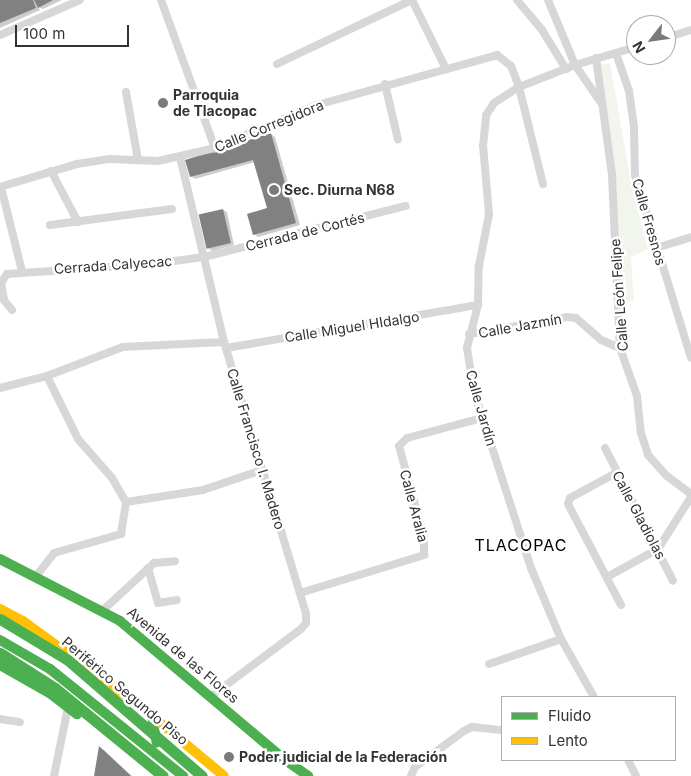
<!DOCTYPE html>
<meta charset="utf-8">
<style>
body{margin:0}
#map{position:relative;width:691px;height:776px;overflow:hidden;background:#fff;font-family:Inter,sans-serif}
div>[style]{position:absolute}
.green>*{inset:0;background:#f1f5ed}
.shadow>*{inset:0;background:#0003}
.building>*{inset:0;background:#818181;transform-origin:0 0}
.street>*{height:8px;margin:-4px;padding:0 4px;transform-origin:4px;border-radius:4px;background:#d7d7d7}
.fast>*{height:10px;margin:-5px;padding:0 5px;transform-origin:5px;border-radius:5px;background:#4caf50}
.slow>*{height:10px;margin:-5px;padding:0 5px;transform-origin:5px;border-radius:5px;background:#ffc107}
.fast-bridge>*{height:11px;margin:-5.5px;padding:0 5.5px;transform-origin:5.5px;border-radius:5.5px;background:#4caf50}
.dots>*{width:14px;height:14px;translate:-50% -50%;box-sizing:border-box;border:2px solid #fff;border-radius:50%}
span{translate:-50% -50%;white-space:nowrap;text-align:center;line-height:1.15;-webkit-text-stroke:5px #fff;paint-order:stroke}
.poi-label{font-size:14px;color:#333;font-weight:700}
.left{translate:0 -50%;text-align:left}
.street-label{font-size:14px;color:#333}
.quarter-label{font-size:16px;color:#000;letter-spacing:1px}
.legend{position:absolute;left:501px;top:696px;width:175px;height:65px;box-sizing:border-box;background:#fff;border:1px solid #adadad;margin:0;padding:6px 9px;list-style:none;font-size:15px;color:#333}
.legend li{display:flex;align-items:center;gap:10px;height:25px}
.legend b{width:25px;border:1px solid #adadad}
.north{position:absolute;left:626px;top:15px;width:50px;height:50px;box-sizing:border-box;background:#fff;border:1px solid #adadad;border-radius:50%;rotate:240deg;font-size:14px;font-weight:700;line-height:20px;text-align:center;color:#333}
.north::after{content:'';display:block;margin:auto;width:18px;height:22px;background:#7a7a7a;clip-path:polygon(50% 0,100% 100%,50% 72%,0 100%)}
.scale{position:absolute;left:15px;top:25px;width:114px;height:22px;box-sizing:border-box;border:2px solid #333;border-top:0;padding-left:6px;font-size:15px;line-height:18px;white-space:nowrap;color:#333;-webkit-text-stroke:4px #fff;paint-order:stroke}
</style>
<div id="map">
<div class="green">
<i style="clip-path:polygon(610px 63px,631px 183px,648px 249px,631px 257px,634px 301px,620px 303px,607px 131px,593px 67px)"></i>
</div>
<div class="shadow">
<i style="clip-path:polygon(0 0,62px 0,43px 9px,38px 7px,40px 10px,0 28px)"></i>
<i style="clip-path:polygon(271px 134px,275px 137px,300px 225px,258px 237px,254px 234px,268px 209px,255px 162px,195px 179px,191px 176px)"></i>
<i style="clip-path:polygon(223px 210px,227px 212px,234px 245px,212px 251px,208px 248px)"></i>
<i style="clip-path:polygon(100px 748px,104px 750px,132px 776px,96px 776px)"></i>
</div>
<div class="building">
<i style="clip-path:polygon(0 0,33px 0,36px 8px,0 23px)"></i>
<i style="clip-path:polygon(34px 0,53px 0,38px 8px)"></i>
<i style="clip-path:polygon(271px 133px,296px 223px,253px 235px,247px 214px,267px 208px,253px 160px,190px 177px,185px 160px)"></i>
<i style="left:223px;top:209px;width:35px;height:25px;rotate:77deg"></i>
<i style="clip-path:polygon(99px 746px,131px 776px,94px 776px)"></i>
</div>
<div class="street">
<i style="left:161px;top:0;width:158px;rotate:70deg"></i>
<i style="left:412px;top:0;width:77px;rotate:63.8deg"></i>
<i style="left:517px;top:0;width:39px;rotate:50deg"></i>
<i style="left:542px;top:30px;width:46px;rotate:58.4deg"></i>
<i style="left:548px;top:0;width:70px;rotate:67.4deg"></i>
<i style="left:575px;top:65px;width:47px;rotate:55.3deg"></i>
<i style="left:0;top:35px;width:87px;rotate:-23.6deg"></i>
<i style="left:666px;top:38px;width:26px;rotate:-18deg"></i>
<i style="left:616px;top:53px;width:40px;rotate:71.1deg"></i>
<i style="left:629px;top:91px;width:37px;rotate:82deg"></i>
<i style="left:634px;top:128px;width:47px;rotate:88.8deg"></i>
<i style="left:635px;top:175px;width:191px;rotate:73deg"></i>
<i style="left:596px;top:58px;width:118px;rotate:82.2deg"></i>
<i style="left:612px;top:175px;width:173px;rotate:87.4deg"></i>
<i style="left:620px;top:348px;width:51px;rotate:70.5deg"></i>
<i style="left:637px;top:396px;width:37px;rotate:84deg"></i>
<i style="left:641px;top:433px;width:23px;rotate:72deg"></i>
<i style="left:648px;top:455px;width:28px;rotate:48deg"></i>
<i style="left:667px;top:476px;width:30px;rotate:37deg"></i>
<i style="left:277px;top:64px;width:149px;rotate:-25.4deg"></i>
<i style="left:385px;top:84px;width:57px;rotate:76.9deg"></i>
<i style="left:126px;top:92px;width:69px;rotate:80deg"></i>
<i style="left:180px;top:157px;width:190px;rotate:76.6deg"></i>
<i style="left:224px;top:342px;width:284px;rotate:73.2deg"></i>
<i style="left:306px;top:614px;width:9px;rotate:90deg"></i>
<i style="left:306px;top:623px;width:8px;rotate:130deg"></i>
<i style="left:301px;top:629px;width:114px;rotate:143.2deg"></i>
<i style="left:51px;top:171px;width:58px;rotate:62.1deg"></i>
<i style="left:0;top:187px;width:80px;rotate:-16.6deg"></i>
<i style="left:77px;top:164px;width:33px;rotate:-9deg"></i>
<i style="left:110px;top:159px;width:48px;rotate:2.4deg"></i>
<i style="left:158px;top:161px;width:58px;rotate:-12.8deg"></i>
<i style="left:215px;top:148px;width:111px;rotate:-22.9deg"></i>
<i style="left:317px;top:105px;width:187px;rotate:-15.5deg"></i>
<i style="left:497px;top:55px;width:18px;rotate:38deg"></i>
<i style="left:511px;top:66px;width:22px;rotate:69deg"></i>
<i style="left:519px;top:87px;width:100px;rotate:76.1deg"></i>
<i style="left:1px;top:187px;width:87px;rotate:76deg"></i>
<i style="left:50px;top:225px;width:123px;rotate:-7.5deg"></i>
<i style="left:656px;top:248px;width:37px;rotate:-17deg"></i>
<i style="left:12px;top:310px;width:13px;rotate:-129deg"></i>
<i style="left:4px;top:300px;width:17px;rotate:-100deg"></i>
<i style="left:1px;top:283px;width:11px;rotate:-56deg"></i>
<i style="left:7px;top:274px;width:146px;rotate:-3.9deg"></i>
<i style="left:153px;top:264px;width:51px;rotate:-7.8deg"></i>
<i style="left:204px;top:257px;width:208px;rotate:-14.2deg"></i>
<i style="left:469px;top:334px;width:99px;rotate:-9.8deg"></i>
<i style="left:567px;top:317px;width:9px;rotate:6deg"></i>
<i style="left:576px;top:318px;width:33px;rotate:41deg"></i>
<i style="left:601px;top:340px;width:21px;rotate:23deg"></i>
<i style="left:226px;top:348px;width:256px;rotate:-9.7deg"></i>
<i style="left:47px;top:376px;width:70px;rotate:63.8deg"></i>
<i style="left:78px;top:439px;width:52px;rotate:48.9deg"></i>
<i style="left:112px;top:478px;width:28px;rotate:60deg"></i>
<i style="left:0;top:388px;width:49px;rotate:-14.3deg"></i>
<i style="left:47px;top:376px;width:81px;rotate:-20.9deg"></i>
<i style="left:123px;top:347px;width:101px;rotate:-2.8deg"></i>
<i style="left:605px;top:448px;width:149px;rotate:62.9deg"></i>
<i style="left:616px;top:473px;width:52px;rotate:151.5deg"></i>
<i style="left:570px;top:498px;width:6px;rotate:108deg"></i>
<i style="left:568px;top:504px;width:114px;rotate:62.3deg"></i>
<i style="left:126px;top:502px;width:78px;rotate:-8.9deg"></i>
<i style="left:203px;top:490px;width:62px;rotate:-18.7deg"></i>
<i style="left:148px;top:568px;width:36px;rotate:74deg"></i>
<i style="left:158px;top:603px;width:19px;rotate:-9deg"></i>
<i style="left:37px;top:575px;width:28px;rotate:-52deg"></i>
<i style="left:54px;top:553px;width:70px;rotate:-15.8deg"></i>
<i style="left:121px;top:534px;width:32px;rotate:-81deg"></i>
<i style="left:607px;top:577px;width:58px;rotate:-28.8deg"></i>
<i style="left:658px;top:549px;width:62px;rotate:-57.6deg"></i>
<i style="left:300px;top:593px;width:130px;rotate:-17deg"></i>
<i style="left:424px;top:555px;width:17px;rotate:-90deg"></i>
<i style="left:424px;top:538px;width:95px;rotate:-105.2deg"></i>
<i style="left:399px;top:446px;width:11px;rotate:-45deg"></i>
<i style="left:407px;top:438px;width:78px;rotate:-14.9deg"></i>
<i style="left:102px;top:611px;width:71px;rotate:-42.7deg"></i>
<i style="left:154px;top:563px;width:21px;rotate:-5deg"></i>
<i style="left:489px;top:664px;width:76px;rotate:-19.1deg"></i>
<i style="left:594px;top:697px;width:67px;rotate:-119.6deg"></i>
<i style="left:561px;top:639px;width:77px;rotate:-112.9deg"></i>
<i style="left:531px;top:568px;width:185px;rotate:-107.9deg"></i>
<i style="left:474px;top:392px;width:45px;rotate:-99deg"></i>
<i style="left:467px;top:348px;width:44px;rotate:-75.7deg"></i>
<i style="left:478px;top:305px;width:39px;rotate:-89deg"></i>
<i style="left:479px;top:266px;width:53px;rotate:-79.1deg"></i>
<i style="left:489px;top:214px;width:68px;rotate:-95deg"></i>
<i style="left:483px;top:146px;width:31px;rotate:-84deg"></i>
<i style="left:486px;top:115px;width:14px;rotate:-56deg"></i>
<i style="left:494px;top:103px;width:30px;rotate:-33deg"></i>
<i style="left:519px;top:87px;width:60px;rotate:-21.4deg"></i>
<i style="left:575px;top:65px;width:64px;rotate:-16.4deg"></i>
<i style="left:0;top:719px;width:20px;rotate:9deg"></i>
<i style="left:628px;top:760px;width:18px;rotate:63deg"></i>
<i style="left:54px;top:776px;width:70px;rotate:-78.5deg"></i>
<i style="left:411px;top:776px;width:10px;rotate:-66deg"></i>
<i style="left:415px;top:767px;width:61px;rotate:-36.3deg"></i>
<i style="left:464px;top:731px;width:9px;rotate:-27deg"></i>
<i style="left:472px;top:727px;width:30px;rotate:6deg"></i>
</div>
<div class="fast">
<i style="left:0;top:559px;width:135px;rotate:27.3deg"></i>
<i style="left:120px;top:621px;width:207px;rotate:40.1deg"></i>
<i style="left:0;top:640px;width:58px;rotate:30.1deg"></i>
<i style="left:50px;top:669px;width:171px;rotate:38.8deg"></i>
<i style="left:0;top:665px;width:59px;rotate:29.6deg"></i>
<i style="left:51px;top:694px;width:33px;rotate:38deg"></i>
<i style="left:152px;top:716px;width:27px;rotate:80deg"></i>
<i style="left:274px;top:752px;width:42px;rotate:35.2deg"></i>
</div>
<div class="slow">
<i style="left:0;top:609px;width:26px;rotate:28deg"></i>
<i style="left:23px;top:621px;width:51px;rotate:36.2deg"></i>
<i style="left:77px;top:661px;width:77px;rotate:35.5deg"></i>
<i style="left:140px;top:706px;width:109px;rotate:39.8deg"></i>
</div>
<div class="fast-bridge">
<i style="left:0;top:619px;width:79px;rotate:31.1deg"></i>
<i style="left:68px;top:660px;width:177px;rotate:40.9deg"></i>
<i style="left:0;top:653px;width:65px;rotate:32.5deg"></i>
<i style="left:55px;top:688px;width:139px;rotate:39.2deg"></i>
</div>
<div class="dots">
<i style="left:163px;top:103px;background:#7a7a7a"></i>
<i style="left:274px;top:190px;background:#7a7a7a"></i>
<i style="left:229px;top:757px;background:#7a7a7a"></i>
</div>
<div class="poi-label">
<span class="left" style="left:173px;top:103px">Parroquia<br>de Tlacopac</span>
<span class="left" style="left:284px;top:190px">Sec. Diurna N68</span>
<span class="left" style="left:239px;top:757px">Poder judicial de la Federación</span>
</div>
<div class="street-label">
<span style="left:269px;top:126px;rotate:-22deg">Calle Corregidora</span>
<span style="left:649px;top:222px;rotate:74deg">Calle Fresnos</span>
<span style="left:305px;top:232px;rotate:-14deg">Cerrada de Cortés</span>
<span style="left:113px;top:265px;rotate:-4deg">Cerrada Calyecac</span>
<span style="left:619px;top:295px;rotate:-94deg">Calle León Felipe</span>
<span style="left:520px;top:326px;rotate:-10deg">Calle Jazmín</span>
<span style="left:352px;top:327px;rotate:-9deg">Calle Miguel HIdalgo</span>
<span style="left:481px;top:408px;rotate:74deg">Calle Jardín</span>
<span style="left:256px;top:449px;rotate:73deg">Calle Francisco I. Madero</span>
<span style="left:414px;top:506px;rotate:75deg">Calle Aralia</span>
<span style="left:639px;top:515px;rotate:62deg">Calle Gladiolas</span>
<span style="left:183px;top:655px;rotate:40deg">Avenida de las Flores</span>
<span style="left:125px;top:691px;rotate:40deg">Periférico Segundo Piso</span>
</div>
<div class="quarter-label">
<span style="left:521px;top:545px">TLACOPAC</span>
</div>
<ul class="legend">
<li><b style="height:6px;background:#4caf50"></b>Fluido</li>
<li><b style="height:6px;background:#ffc107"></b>Lento</li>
</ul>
<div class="north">N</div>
<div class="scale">100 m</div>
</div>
